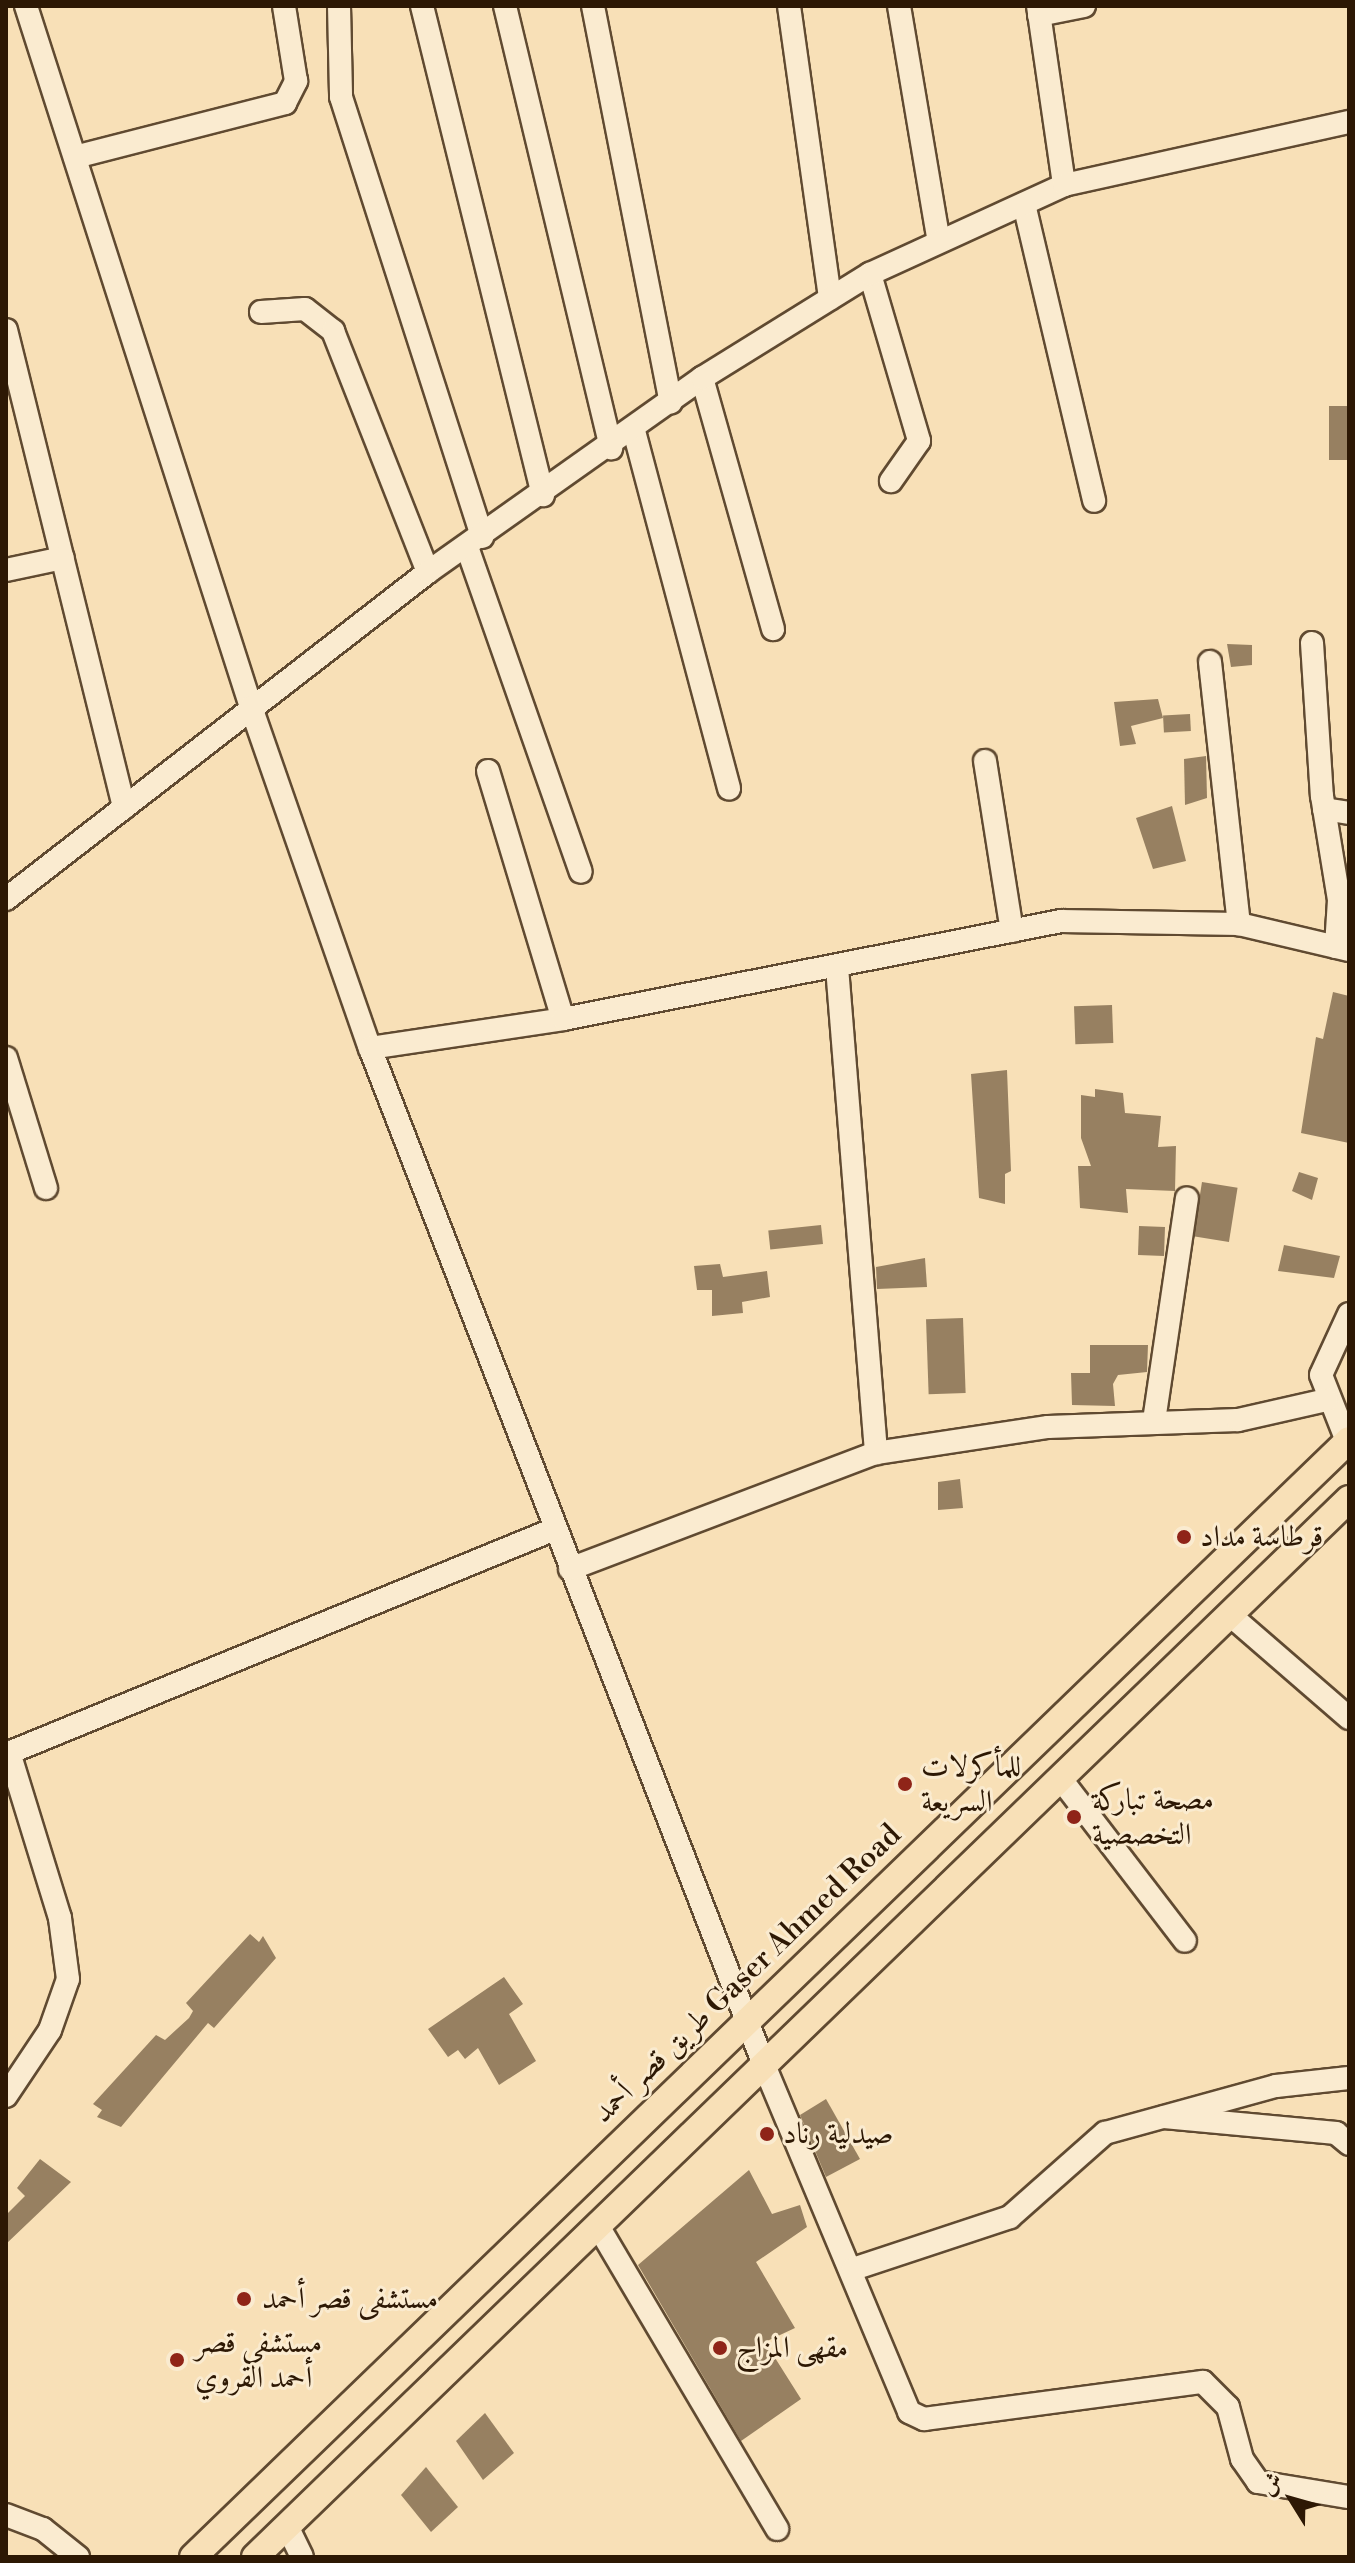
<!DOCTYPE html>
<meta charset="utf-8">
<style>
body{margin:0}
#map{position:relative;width:1355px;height:2563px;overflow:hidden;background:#f8e0b7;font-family:"Libre Bodoni",Amiri,serif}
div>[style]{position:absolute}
.building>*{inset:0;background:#978061;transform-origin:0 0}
.roads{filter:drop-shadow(2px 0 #604a31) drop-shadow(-2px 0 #604a31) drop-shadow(0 2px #604a31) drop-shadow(0 -2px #604a31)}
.minor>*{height:22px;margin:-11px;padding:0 11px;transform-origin:11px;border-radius:11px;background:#faebd0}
.major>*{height:26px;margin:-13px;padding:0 13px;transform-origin:13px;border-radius:13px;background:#f8e0b7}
.dots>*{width:22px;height:22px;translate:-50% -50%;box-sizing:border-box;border:4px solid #faebd0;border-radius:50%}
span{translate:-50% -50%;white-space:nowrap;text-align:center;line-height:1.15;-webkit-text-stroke:6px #faebd0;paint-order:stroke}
.poi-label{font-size:30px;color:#2d1804}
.left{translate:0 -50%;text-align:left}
.street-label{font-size:30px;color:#2d1804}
.frame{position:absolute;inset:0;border:8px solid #2d1804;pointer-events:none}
.north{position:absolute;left:1251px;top:2459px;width:80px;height:80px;-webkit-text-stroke:6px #faebd0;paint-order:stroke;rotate:307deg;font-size:22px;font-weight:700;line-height:32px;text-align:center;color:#2d1804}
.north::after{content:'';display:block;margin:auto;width:28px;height:36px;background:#2d1804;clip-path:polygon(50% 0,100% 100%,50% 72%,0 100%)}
</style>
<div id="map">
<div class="building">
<i style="left:1349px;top:406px;width:54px;height:20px;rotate:90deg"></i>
<i style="clip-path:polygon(1227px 644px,1252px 645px,1252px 665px,1231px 667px)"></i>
<i style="clip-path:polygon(1158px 699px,1163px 718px,1131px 726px,1136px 744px,1120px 746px,1114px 702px)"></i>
<i style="left:1190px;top:714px;width:17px;height:27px;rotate:87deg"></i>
<i style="clip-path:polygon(1206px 756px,1207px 798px,1185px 805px,1184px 759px)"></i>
<i style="clip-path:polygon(1172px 806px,1186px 861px,1153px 869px,1136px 818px)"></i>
<i style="clip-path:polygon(1333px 992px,1349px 996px,1349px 1143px,1301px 1133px,1316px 1037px,1323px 1039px)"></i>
<i style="left:1112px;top:1005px;width:38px;height:38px;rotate:88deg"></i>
<i style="clip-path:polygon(1007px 1070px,1011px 1171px,1005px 1174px,1005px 1204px,979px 1198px,971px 1074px)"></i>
<i style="clip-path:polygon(1095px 1089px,1123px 1093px,1125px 1113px,1161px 1116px,1158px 1147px,1176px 1146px,1175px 1191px,1126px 1189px,1128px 1213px,1080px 1208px,1078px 1166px,1091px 1166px,1081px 1138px,1081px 1095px,1095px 1097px)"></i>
<i style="clip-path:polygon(1299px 1172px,1318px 1178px,1312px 1200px,1292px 1191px)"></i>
<i style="left:1202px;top:1182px;width:36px;height:55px;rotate:9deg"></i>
<i style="left:821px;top:1225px;width:19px;height:53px;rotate:84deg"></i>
<i style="left:1165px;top:1227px;width:29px;height:26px;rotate:92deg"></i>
<i style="clip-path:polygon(1284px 1245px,1340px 1256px,1334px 1278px,1278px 1271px)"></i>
<i style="clip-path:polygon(925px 1258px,927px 1287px,877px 1289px,876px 1267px)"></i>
<i style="clip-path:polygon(720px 1264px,723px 1277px,767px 1271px,770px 1297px,742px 1302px,743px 1313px,712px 1316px,712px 1290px,697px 1290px,694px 1266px)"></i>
<i style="left:963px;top:1318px;width:75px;height:37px;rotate:88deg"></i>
<i style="clip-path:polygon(1090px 1345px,1148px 1345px,1147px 1372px,1118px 1375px,1113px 1384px,1115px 1406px,1072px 1405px,1071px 1373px,1090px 1373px)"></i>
<i style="clip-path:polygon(960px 1479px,963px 1508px,938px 1510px,938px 1482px)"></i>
<i style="clip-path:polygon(250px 1934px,259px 1942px,263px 1936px,276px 1958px,214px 2028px,208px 2023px,121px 2127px,97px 2117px,102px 2110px,93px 2104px,156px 2035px,165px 2040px,189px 2018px,193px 2011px,186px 2003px)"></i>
<i style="clip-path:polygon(504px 1977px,523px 2004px,509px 2014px,536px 2061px,499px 2085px,478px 2048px,465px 2059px,458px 2050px,448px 2057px,428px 2029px)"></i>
<i style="clip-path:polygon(826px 2099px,860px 2159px,826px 2177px,800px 2115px)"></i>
<i style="clip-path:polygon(40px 2159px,71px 2182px,6px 2244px,6px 2215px,25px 2196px,17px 2188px)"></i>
<i style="clip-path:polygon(749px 2170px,772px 2214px,800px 2205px,807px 2227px,756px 2262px,795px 2328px,765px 2342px,801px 2399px,741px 2441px,638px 2265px)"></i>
<i style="clip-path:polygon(485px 2413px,514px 2453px,483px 2480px,456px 2441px)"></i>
<i style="clip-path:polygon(426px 2467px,458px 2507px,431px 2532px,401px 2495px)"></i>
</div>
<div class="roads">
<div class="minor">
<i style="left:26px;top:6px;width:736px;rotate:72.2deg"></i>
<i style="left:251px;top:707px;width:361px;rotate:70.8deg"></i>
<i style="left:370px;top:1048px;width:1091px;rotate:68.82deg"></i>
<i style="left:764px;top:2065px;width:376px;rotate:67.3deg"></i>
<i style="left:909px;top:2412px;width:17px;rotate:25deg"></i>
<i style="left:924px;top:2419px;width:281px;rotate:-7.6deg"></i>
<i style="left:1203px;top:2382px;width:35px;rotate:45deg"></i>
<i style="left:1228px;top:2407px;width:54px;rotate:74.9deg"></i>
<i style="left:1242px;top:2459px;width:28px;rotate:55deg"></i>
<i style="left:1258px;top:2482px;width:92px;rotate:9.4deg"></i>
<i style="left:339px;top:6px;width:91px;rotate:88.7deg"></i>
<i style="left:341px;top:97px;width:462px;rotate:72.2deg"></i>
<i style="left:422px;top:6px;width:504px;rotate:76.1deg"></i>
<i style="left:505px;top:6px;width:455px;rotate:76.5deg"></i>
<i style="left:593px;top:6px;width:404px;rotate:78.9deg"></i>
<i style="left:789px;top:6px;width:295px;rotate:82deg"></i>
<i style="left:899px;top:6px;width:234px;rotate:80.4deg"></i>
<i style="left:1038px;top:6px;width:181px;rotate:81.7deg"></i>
<i style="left:1039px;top:15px;width:46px;rotate:-11.3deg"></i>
<i style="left:75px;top:157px;width:217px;rotate:-14.4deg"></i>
<i style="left:285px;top:103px;width:25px;rotate:-63deg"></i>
<i style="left:296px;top:81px;width:76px;rotate:-99.1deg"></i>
<i style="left:1024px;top:204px;width:305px;rotate:76.7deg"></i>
<i style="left:870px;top:274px;width:174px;rotate:73.6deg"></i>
<i style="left:919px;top:441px;width:49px;rotate:125deg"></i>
<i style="left:261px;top:312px;width:44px;rotate:-3.9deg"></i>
<i style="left:305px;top:309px;width:36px;rotate:38deg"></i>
<i style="left:333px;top:331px;width:259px;rotate:68.5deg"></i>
<i style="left:6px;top:330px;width:492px;rotate:76.1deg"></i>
<i style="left:702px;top:378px;width:261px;rotate:74.2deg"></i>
<i style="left:634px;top:431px;width:370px;rotate:75.1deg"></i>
<i style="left:467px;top:547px;width:344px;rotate:70.7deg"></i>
<i style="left:6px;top:570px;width:58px;rotate:-11.9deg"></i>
<i style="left:1312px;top:643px;width:153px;rotate:86.3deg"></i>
<i style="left:1322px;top:796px;width:105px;rotate:80.7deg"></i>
<i style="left:1339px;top:900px;width:47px;rotate:93.7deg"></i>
<i style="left:1210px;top:662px;width:264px;rotate:83.7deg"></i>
<i style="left:985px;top:761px;width:172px;rotate:81deg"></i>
<i style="left:488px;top:771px;width:259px;rotate:73.2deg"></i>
<i style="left:1324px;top:809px;width:25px;rotate:9deg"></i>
<i style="left:6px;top:899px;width:534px;rotate:-37.77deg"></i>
<i style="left:428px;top:572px;width:336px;rotate:-35.3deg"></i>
<i style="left:702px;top:378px;width:198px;rotate:-31.8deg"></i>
<i style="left:870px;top:274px;width:213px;rotate:-24.6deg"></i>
<i style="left:1064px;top:185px;width:292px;rotate:-12.5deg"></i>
<i style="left:837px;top:967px;width:488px;rotate:85.4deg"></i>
<i style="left:370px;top:1048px;width:195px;rotate:-8.5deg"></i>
<i style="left:563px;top:1019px;width:508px;rotate:-11.13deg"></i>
<i style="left:1061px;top:921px;width:178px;rotate:1deg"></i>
<i style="left:1239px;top:924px;width:113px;rotate:13.3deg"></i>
<i style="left:6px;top:1058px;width:136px;rotate:72.9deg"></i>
<i style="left:1349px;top:1314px;width:67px;rotate:114.7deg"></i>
<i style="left:1321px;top:1375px;width:76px;rotate:68.5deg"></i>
<i style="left:1154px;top:1421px;width:225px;rotate:-81.6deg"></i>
<i style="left:570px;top:1569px;width:327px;rotate:-20.8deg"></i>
<i style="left:876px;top:1453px;width:174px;rotate:-8.6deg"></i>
<i style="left:1048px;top:1427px;width:190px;rotate:-2.1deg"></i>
<i style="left:1238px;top:1420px;width:91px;rotate:-12.7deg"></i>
<i style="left:1230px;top:1615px;width:157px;rotate:40.9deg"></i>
<i style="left:6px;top:1754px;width:593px;rotate:-22.29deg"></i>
<i style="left:1060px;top:1778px;width:205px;rotate:52.5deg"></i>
<i style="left:6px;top:2096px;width:79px;rotate:-56.3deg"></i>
<i style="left:50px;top:2030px;width:54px;rotate:-70.6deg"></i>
<i style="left:68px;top:1979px;width:62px;rotate:-97.5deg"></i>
<i style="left:60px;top:1918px;width:174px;rotate:-107.1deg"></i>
<i style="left:1164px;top:2117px;width:173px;rotate:5.3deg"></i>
<i style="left:1336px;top:2133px;width:17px;rotate:40deg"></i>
<i style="left:598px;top:2226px;width:352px;rotate:59.4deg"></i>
<i style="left:853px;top:2269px;width:165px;rotate:-18.3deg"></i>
<i style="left:1010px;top:2217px;width:127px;rotate:-41.5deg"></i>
<i style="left:1105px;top:2133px;width:177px;rotate:-15.4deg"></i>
<i style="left:1276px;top:2086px;width:73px;rotate:-6.3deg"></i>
<i style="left:6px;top:2515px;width:40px;rotate:21deg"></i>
<i style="left:43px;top:2529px;width:45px;rotate:38.7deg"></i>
<i style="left:287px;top:2526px;width:34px;rotate:64deg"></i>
</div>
<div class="major">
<i style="left:193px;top:2557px;width:1607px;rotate:-44.02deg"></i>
<i style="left:255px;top:2557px;width:1522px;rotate:-44.04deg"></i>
</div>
</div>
<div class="dots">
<i style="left:1184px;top:1537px;background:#8f2418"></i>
<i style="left:905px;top:1784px;background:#8f2418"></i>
<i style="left:1074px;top:1817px;background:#8f2418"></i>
<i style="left:767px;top:2134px;background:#8f2418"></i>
<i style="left:244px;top:2299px;background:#8f2418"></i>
<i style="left:720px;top:2348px;background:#8f2418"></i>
<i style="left:177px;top:2360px;background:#8f2418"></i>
</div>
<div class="poi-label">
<span class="left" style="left:1200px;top:1537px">قرطاسة مداد</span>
<span class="left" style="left:921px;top:1784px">للمأكرلات<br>السريعة</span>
<span class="left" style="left:1092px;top:1817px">مصحة تباركة<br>التخصصية</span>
<span class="left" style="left:783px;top:2134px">صيدلية رناد</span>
<span class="left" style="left:262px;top:2299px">مستشفى قصر أحمد</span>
<span class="left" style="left:195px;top:2360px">مستشفى قصر<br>أحمد القروي</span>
<span class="left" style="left:736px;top:2348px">مقهى المزاج</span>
</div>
<div class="street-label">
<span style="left:747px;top:1974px;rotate:-44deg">طريق قصر أحمد Gaser Ahmed Road</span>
</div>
<div class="frame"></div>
<div class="north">ش</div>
</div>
